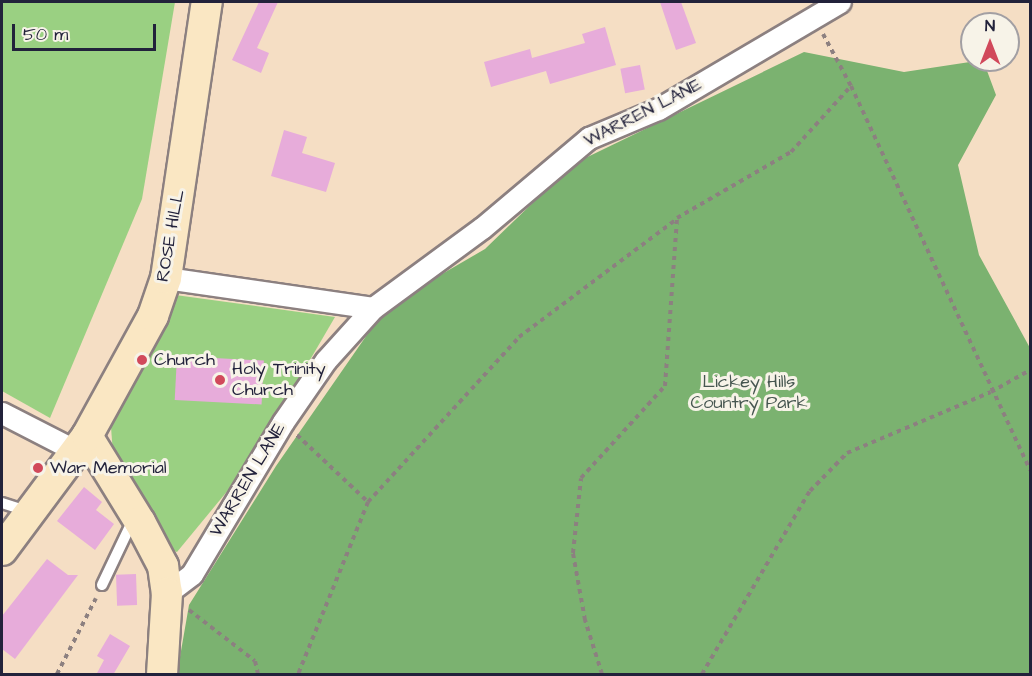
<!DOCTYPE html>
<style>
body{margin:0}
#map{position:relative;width:1032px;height:676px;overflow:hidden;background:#f5dec4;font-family:"Architects Daughter",sans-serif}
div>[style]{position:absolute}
.green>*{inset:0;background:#9ad082}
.forest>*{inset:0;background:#7bb270}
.building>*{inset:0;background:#e7acda;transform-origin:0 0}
.path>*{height:4px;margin-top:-2px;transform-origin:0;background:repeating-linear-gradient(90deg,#8c8080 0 4.5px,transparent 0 9px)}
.roads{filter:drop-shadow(2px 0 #8c8080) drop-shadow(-2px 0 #8c8080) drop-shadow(0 2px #8c8080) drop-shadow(0 -2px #8c8080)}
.lane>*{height:10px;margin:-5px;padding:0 5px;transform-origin:5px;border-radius:5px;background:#fff}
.street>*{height:21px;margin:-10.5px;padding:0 10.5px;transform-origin:10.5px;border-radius:10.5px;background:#fff}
.secondary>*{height:30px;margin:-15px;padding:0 15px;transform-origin:15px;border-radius:15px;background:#fae7c3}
.dots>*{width:16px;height:16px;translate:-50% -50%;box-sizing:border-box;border:3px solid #f7f3e8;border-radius:50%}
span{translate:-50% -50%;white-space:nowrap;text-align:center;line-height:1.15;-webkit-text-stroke:6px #f7f3e8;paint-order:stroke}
.street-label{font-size:18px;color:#22223b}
.poi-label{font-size:18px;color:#22223b}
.left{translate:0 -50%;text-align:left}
.park-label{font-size:18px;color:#465650}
.frame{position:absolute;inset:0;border:3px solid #22223b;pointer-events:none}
.north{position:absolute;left:960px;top:12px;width:60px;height:60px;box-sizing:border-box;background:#f7f3e8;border:2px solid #a29fa3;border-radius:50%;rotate:0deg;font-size:16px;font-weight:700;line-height:24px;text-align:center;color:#22223b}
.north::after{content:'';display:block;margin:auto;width:21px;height:27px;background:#d1495b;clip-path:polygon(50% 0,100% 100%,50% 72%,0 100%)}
.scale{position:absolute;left:12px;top:24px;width:144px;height:27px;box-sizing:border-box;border:3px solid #22223b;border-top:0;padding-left:8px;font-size:18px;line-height:21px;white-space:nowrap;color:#22223b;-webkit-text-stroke:4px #f7f3e8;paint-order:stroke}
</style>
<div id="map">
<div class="green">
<i style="clip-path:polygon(2px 2px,175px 2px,142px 199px,50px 418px,2px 391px)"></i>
<i style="clip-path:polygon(168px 294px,335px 317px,248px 466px,177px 552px,166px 548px,113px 454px,111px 427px)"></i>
</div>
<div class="forest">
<i style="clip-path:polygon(804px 52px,904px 72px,983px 60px,996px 95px,958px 165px,979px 255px,1030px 348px,1030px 674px,177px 674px,189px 605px,276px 466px,387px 306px,485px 249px,573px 164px)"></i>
</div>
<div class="building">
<i style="clip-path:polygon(259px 2px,278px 2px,257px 48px,269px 53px,261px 73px,232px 60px)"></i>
<i style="clip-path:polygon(660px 2px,681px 2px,696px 43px,676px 50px)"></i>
<i style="clip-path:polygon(605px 27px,616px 65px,550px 84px,546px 71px,491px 87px,484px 62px,530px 49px,532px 58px,585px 43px,582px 34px)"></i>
<i style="left:640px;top:65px;width:25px;height:20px;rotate:79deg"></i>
<i style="clip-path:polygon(284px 130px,307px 137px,302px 153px,335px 163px,326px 192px,271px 176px)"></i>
<i style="left:177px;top:356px;width:87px;height:44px;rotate:3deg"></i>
<i style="clip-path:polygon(84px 487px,102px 502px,96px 510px,114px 524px,95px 550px,57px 521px)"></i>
<i style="clip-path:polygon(47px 559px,68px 575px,78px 575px,15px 659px,2px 649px,2px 616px)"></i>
<i style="left:136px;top:574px;width:31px;height:20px;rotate:88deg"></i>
<i style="clip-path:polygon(110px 634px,130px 646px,113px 675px,96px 675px,104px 660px,97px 656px)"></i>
</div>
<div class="path">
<i style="left:823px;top:34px;width:59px;rotate:61.7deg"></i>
<i style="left:851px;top:86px;width:424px;rotate:65deg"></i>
<i style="left:297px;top:435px;width:98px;rotate:43.3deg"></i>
<i style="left:368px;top:502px;width:186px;rotate:112.1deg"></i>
<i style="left:368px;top:502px;width:224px;rotate:-47.5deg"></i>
<i style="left:519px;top:337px;width:197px;rotate:-36.8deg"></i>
<i style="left:189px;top:610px;width:83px;rotate:37.7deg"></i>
<i style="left:255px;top:661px;width:13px;rotate:77deg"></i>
<i style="left:57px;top:674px;width:85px;rotate:-62.8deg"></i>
<i style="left:602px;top:674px;width:57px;rotate:-107.5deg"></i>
<i style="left:585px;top:620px;width:68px;rotate:-100.2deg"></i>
<i style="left:573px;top:553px;width:75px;rotate:-83.9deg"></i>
<i style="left:581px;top:478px;width:125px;rotate:-47.6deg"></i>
<i style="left:665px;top:386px;width:168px;rotate:-85.9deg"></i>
<i style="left:677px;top:218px;width:132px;rotate:-30.1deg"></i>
<i style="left:791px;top:152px;width:89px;rotate:-47.7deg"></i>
<i style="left:702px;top:674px;width:212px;rotate:-59.5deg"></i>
<i style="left:810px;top:491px;width:53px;rotate:-45.8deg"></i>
<i style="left:847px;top:453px;width:156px;rotate:-23deg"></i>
<i style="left:991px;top:392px;width:45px;rotate:-29.4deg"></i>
</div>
<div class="roads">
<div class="lane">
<i style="left:2px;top:503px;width:26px;rotate:18deg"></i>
<i style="left:102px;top:585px;width:74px;rotate:-64.5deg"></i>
</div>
<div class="street">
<i style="left:166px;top:278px;width:209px;rotate:8.2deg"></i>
<i style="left:373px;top:308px;width:135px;rotate:-36.3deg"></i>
<i style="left:482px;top:228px;width:140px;rotate:-40.1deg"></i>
<i style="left:589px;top:138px;width:75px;rotate:-22.8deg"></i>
<i style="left:658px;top:109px;width:211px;rotate:-30.5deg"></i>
<i style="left:2px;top:413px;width:83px;rotate:27.2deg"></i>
<i style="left:167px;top:593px;width:31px;rotate:-37deg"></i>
<i style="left:192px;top:574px;width:177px;rotate:-59.1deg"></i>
<i style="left:283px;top:422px;width:75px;rotate:-55.3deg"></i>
<i style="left:326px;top:360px;width:70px;rotate:-47.9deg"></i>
</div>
<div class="secondary">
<i style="left:87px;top:436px;width:101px;rotate:58.4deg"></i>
<i style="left:140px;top:522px;width:50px;rotate:62.4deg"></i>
<i style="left:163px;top:566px;width:27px;rotate:82deg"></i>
<i style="left:167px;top:593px;width:81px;rotate:93.5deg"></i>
<i style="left:2px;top:550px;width:142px;rotate:-53.3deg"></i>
<i style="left:87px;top:436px;width:137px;rotate:-61.2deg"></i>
<i style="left:153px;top:316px;width:40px;rotate:-71.1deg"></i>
<i style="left:166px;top:278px;width:279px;rotate:-81.6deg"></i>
</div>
</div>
<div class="dots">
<i style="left:142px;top:360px;background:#d1495b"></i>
<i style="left:220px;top:380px;background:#d1495b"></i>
<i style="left:38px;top:468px;background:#d1495b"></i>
</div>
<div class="street-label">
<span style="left:643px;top:113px;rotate:-27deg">WARREN LANE</span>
<span style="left:171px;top:236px;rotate:-80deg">ROSE HILL</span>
<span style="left:248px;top:480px;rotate:-59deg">WARREN LANE</span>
</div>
<div class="poi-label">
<span class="left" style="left:154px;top:360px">Church</span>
<span class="left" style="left:232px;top:380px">Holy Trinity<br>Church</span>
<span class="left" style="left:50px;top:468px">War Memorial</span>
</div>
<div class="park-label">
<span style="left:749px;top:393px">Lickey Hills<br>Country Park</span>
</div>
<div class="frame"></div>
<div class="north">N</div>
<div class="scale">50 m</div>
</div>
